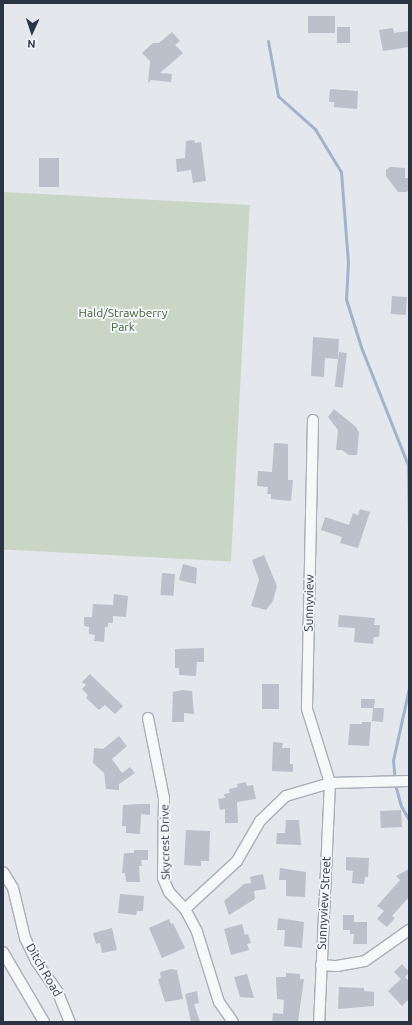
<!DOCTYPE html>
<style>
body{margin:0}
#map{position:relative;width:412px;height:1025px;overflow:hidden;background:#e4e7ec;font-family:Ubuntu,sans-serif}
div>[style]{position:absolute}
.green>*{inset:0;background:#c9d6c5;transform-origin:0 0}
.stream>*{height:3px;margin:-1.5px;padding:0 1.5px;transform-origin:1.5px;border-radius:1.5px;background:#9fb4cc}
.building>*{inset:0;background:#bbc0ca;transform-origin:0 0}
.roads{filter:drop-shadow(1px 0 #a9aeb7) drop-shadow(-1px 0 #a9aeb7) drop-shadow(0 1px #a9aeb7) drop-shadow(0 -1px #a9aeb7)}
.street>*{height:10px;margin:-5px;padding:0 5px;transform-origin:5px;border-radius:5px;background:#f7f8fa}
span{translate:-50% -50%;white-space:nowrap;text-align:center;line-height:1.15;-webkit-text-stroke:3.5px #f4f6f9;paint-order:stroke}
.park-label{font-size:12px;color:#3f6138}
.street-label{font-size:12px;color:#2b3445}
.frame{position:absolute;inset:0;border:4px solid #2b3445;pointer-events:none}
.north{position:absolute;left:12px;top:12px;width:40px;height:40px;-webkit-text-stroke:3px #f4f6f9;paint-order:stroke;rotate:183deg;font-size:11px;font-weight:700;line-height:16px;text-align:center;color:#2b3445}
.north::after{content:'';display:block;margin:auto;width:14px;height:18px;background:#2b3445;clip-path:polygon(50% 0,100% 100%,50% 72%,0 100%)}
</style>
<div id="map">
<div class="green">
<i style="left:3px;top:192px;width:247px;height:357px;rotate:3deg"></i>
</div>
<div class="stream">
<i style="left:268px;top:41px;width:56px;rotate:79.7deg"></i>
<i style="left:278px;top:96px;width:50px;rotate:41.7deg"></i>
<i style="left:315px;top:129px;width:50px;rotate:58.8deg"></i>
<i style="left:341px;top:172px;width:90px;rotate:85.6deg"></i>
<i style="left:348px;top:262px;width:37px;rotate:93deg"></i>
<i style="left:346px;top:299px;width:50px;rotate:72.6deg"></i>
<i style="left:361px;top:347px;width:127px;rotate:68.3deg"></i>
<i style="left:408px;top:465px;width:64px;rotate:89.1deg"></i>
<i style="left:409px;top:688px;width:74px;rotate:102.5deg"></i>
<i style="left:393px;top:760px;width:24px;rotate:85deg"></i>
<i style="left:395px;top:784px;width:23px;rotate:75deg"></i>
<i style="left:401px;top:806px;width:16px;rotate:60deg"></i>
</div>
<div class="building">
<i style="left:308px;top:16px;width:27px;height:17px"></i>
<i style="left:337px;top:27px;width:13px;height:16px"></i>
<i style="clip-path:polygon(393px 28px,394px 33px,409px 31px,409px 47px,383px 51px,379px 30px)"></i>
<i style="clip-path:polygon(172px 32px,180px 41px,175px 45px,183px 53px,160px 73px,172px 74px,171px 82px,151px 80px,148px 83px,150px 61px,142px 53px,153px 43px,159px 43px)"></i>
<i style="clip-path:polygon(330px 89px,358px 91px,357px 109px,334px 107px,334px 102px,329px 102px)"></i>
<i style="clip-path:polygon(194px 140px,195px 143px,201px 142px,206px 181px,193px 183px,191px 170px,177px 172px,176px 159px,185px 158px,186px 141px)"></i>
<i style="left:39px;top:158px;width:20px;height:29px"></i>
<i style="clip-path:polygon(390px 167px,405px 168px,405px 178px,409px 178px,409px 190px,406px 192px,398px 192px,386px 176px,386px 170px)"></i>
<i style="left:392px;top:296px;width:15px;height:18px;rotate:4deg"></i>
<i style="clip-path:polygon(313px 337px,339px 339px,338px 359px,325px 358px,324px 377px,311px 376px)"></i>
<i style="left:339px;top:352px;width:8px;height:35px;rotate:7deg"></i>
<i style="clip-path:polygon(334px 409px,356px 427px,359px 433px,357px 455px,349px 455px,342px 450px,336px 450px,338px 430px,328px 417px)"></i>
<i style="clip-path:polygon(274px 443px,288px 444px,288px 480px,293px 480px,291px 501px,271px 499px,271px 494px,267px 494px,268px 487px,257px 486px,258px 471px,272px 472px)"></i>
<i style="clip-path:polygon(360px 509px,370px 512px,358px 548px,340px 543px,342px 537px,321px 530px,325px 517px,349px 525px,353px 513px,358px 515px)"></i>
<i style="clip-path:polygon(264px 555px,277px 586px,273px 601px,266px 610px,251px 606px,259px 580px,252px 560px)"></i>
<i style="clip-path:polygon(183px 564px,197px 568px,196px 584px,179px 580px)"></i>
<i style="left:162px;top:573px;width:13px;height:22px;rotate:4deg"></i>
<i style="clip-path:polygon(114px 594px,128px 596px,126px 617px,113px 616px,113px 623px,108px 623px,108px 627px,105px 627px,104px 642px,94px 641px,95px 635px,89px 634px,89px 627px,84px 626px,84px 617px,92px 617px,93px 604px,113px 605px)"></i>
<i style="clip-path:polygon(339px 615px,375px 618px,374px 625px,380px 625px,379px 637px,374px 637px,373px 644px,354px 642px,355px 628px,338px 627px)"></i>
<i style="clip-path:polygon(204px 648px,204px 662px,197px 662px,196px 676px,179px 675px,179px 668px,175px 668px,175px 649px)"></i>
<i style="clip-path:polygon(90px 674px,123px 706px,115px 714px,105px 705px,99px 710px,86px 698px,88px 695px,82px 689px,86px 685px,82px 682px)"></i>
<i style="left:262px;top:684px;width:17px;height:25px"></i>
<i style="clip-path:polygon(182px 690px,192px 691px,194px 714px,184px 713px,184px 722px,172px 722px,173px 692px)"></i>
<i style="clip-path:polygon(361px 699px,375px 699px,374px 708px,384px 708px,383px 722px,372px 721px,373px 708px,361px 708px)"></i>
<i style="clip-path:polygon(362px 722px,371px 722px,369px 746px,348px 745px,350px 724px,362px 724px)"></i>
<i style="clip-path:polygon(119px 736px,127px 746px,112px 759px,122px 773px,130px 767px,135px 773px,119px 784px,119px 790px,106px 789px,104px 773px,93px 763px,94px 748px,103px 749px)"></i>
<i style="clip-path:polygon(273px 742px,283px 743px,282px 748px,290px 748px,290px 764px,293px 764px,293px 772px,272px 771px)"></i>
<i style="clip-path:polygon(246px 782px,247px 786px,253px 785px,256px 799px,237px 802px,238px 823px,225px 823px,225px 809px,220px 810px,218px 799px,225px 798px,224px 794px,230px 793px,229px 789px,238px 787px,237px 784px)"></i>
<i style="clip-path:polygon(140px 804px,150px 804px,150px 815px,141px 814px,140px 834px,126px 833px,126px 826px,122px 826px,123px 805px)"></i>
<i style="left:401px;top:810px;width:17px;height:21px;rotate:87deg"></i>
<i style="clip-path:polygon(286px 820px,299px 820px,301px 845px,276px 844px,277px 833px,285px 833px)"></i>
<i style="clip-path:polygon(186px 830px,210px 831px,209px 861px,201px 861px,201px 866px,184px 865px)"></i>
<i style="clip-path:polygon(134px 850px,148px 850px,148px 860px,141px 860px,142px 866px,139px 866px,140px 882px,126px 882px,125px 873px,122px 873px,124px 853px,134px 853px)"></i>
<i style="clip-path:polygon(346px 857px,369px 858px,368px 877px,365px 877px,364px 884px,352px 883px,353px 871px,346px 870px)"></i>
<i style="clip-path:polygon(280px 868px,306px 872px,305px 897px,286px 896px,286px 880px,279px 880px)"></i>
<i style="clip-path:polygon(409px 869px,409px 897px,392px 916px,395px 918px,387px 927px,377px 919px,384px 911px,377px 906px,400px 880px,396px 876px)"></i>
<i style="clip-path:polygon(263px 874px,266px 889px,254px 891px,255px 899px,229px 915px,224px 901px,244px 884px,251px 883px,250px 877px)"></i>
<i style="clip-path:polygon(120px 894px,144px 896px,143px 911px,137px 911px,136px 915px,118px 913px)"></i>
<i style="clip-path:polygon(343px 915px,354px 915px,354px 922px,367px 922px,367px 944px,353px 944px,354px 934px,350px 934px,350px 930px,343px 930px)"></i>
<i style="clip-path:polygon(278px 918px,304px 922px,302px 948px,284px 946px,285px 930px,277px 930px)"></i>
<i style="clip-path:polygon(169px 919px,171px 924px,173px 923px,185px 948px,162px 958px,149px 928px)"></i>
<i style="clip-path:polygon(242px 924px,245px 935px,248px 934px,251px 943px,247px 944px,249px 950px,231px 955px,224px 929px)"></i>
<i style="clip-path:polygon(112px 928px,117px 950px,102px 953px,100px 943px,96px 944px,93px 933px)"></i>
<i style="clip-path:polygon(402px 964px,409px 972px,405px 977px,409px 981px,409px 999px,402px 1006px,388px 991px,401px 979px,394px 972px)"></i>
<i style="clip-path:polygon(171px 969px,177px 970px,183px 999px,165px 1002px,158px 979px,161px 978px,160px 972px)"></i>
<i style="clip-path:polygon(286px 973px,300px 974px,300px 979px,304px 979px,298px 1022px,272px 1022px,273px 1013px,283px 1014px,284px 1000px,277px 999px,276px 977px,286px 977px)"></i>
<i style="clip-path:polygon(247px 974px,254px 998px,240px 997px,234px 977px)"></i>
<i style="clip-path:polygon(339px 987px,364px 988px,364px 991px,374px 992px,374px 1006px,338px 1009px)"></i>
<i style="clip-path:polygon(197px 991px,199px 1003px,194px 1004px,200px 1022px,191px 1022px,185px 994px)"></i>
</div>
<div class="roads">
<div class="street">
<i style="left:313px;top:420px;width:289px;rotate:91.2deg"></i>
<i style="left:307px;top:709px;width:77px;rotate:72.7deg"></i>
<i style="left:330px;top:783px;width:239px;rotate:92.6deg"></i>
<i style="left:148px;top:718px;width:82px;rotate:78.7deg"></i>
<i style="left:164px;top:798px;width:80px;rotate:90.7deg"></i>
<i style="left:163px;top:878px;width:15px;rotate:67deg"></i>
<i style="left:169px;top:892px;width:23px;rotate:47deg"></i>
<i style="left:185px;top:909px;width:26px;rotate:62deg"></i>
<i style="left:197px;top:932px;width:73px;rotate:72.6deg"></i>
<i style="left:219px;top:1002px;width:24px;rotate:55deg"></i>
<i style="left:3px;top:872px;width:19px;rotate:58deg"></i>
<i style="left:13px;top:888px;width:51px;rotate:76.5deg"></i>
<i style="left:25px;top:938px;width:25px;rotate:64deg"></i>
<i style="left:36px;top:961px;width:39px;rotate:55deg"></i>
<i style="left:58px;top:993px;width:31px;rotate:68deg"></i>
<i style="left:185px;top:909px;width:71px;rotate:-42.7deg"></i>
<i style="left:237px;top:861px;width:46px;rotate:-60.1deg"></i>
<i style="left:260px;top:821px;width:36px;rotate:-44deg"></i>
<i style="left:286px;top:796px;width:46px;rotate:-16.5deg"></i>
<i style="left:330px;top:783px;width:79px;rotate:-1.5deg"></i>
<i style="left:3px;top:952px;width:81px;rotate:59.6deg"></i>
<i style="left:321px;top:965px;width:16px;rotate:4deg"></i>
<i style="left:337px;top:966px;width:28px;rotate:-10deg"></i>
<i style="left:365px;top:961px;width:54px;rotate:-35.2deg"></i>
</div>
</div>
<div class="park-label">
<span style="left:123px;top:320px">Hald/Strawberry<br>Park</span>
</div>
<div class="street-label">
<span style="left:309px;top:603px;rotate:-89deg">Sunnyview</span>
<span style="left:165px;top:842px;rotate:-91deg">Skycrest Drive</span>
<span style="left:324px;top:903px;rotate:-87deg">Sunnyview Street</span>
<span style="left:44px;top:970px;rotate:60deg">Ditch Road</span>
</div>
<div class="frame"></div>
<div class="north">N</div>
</div>
